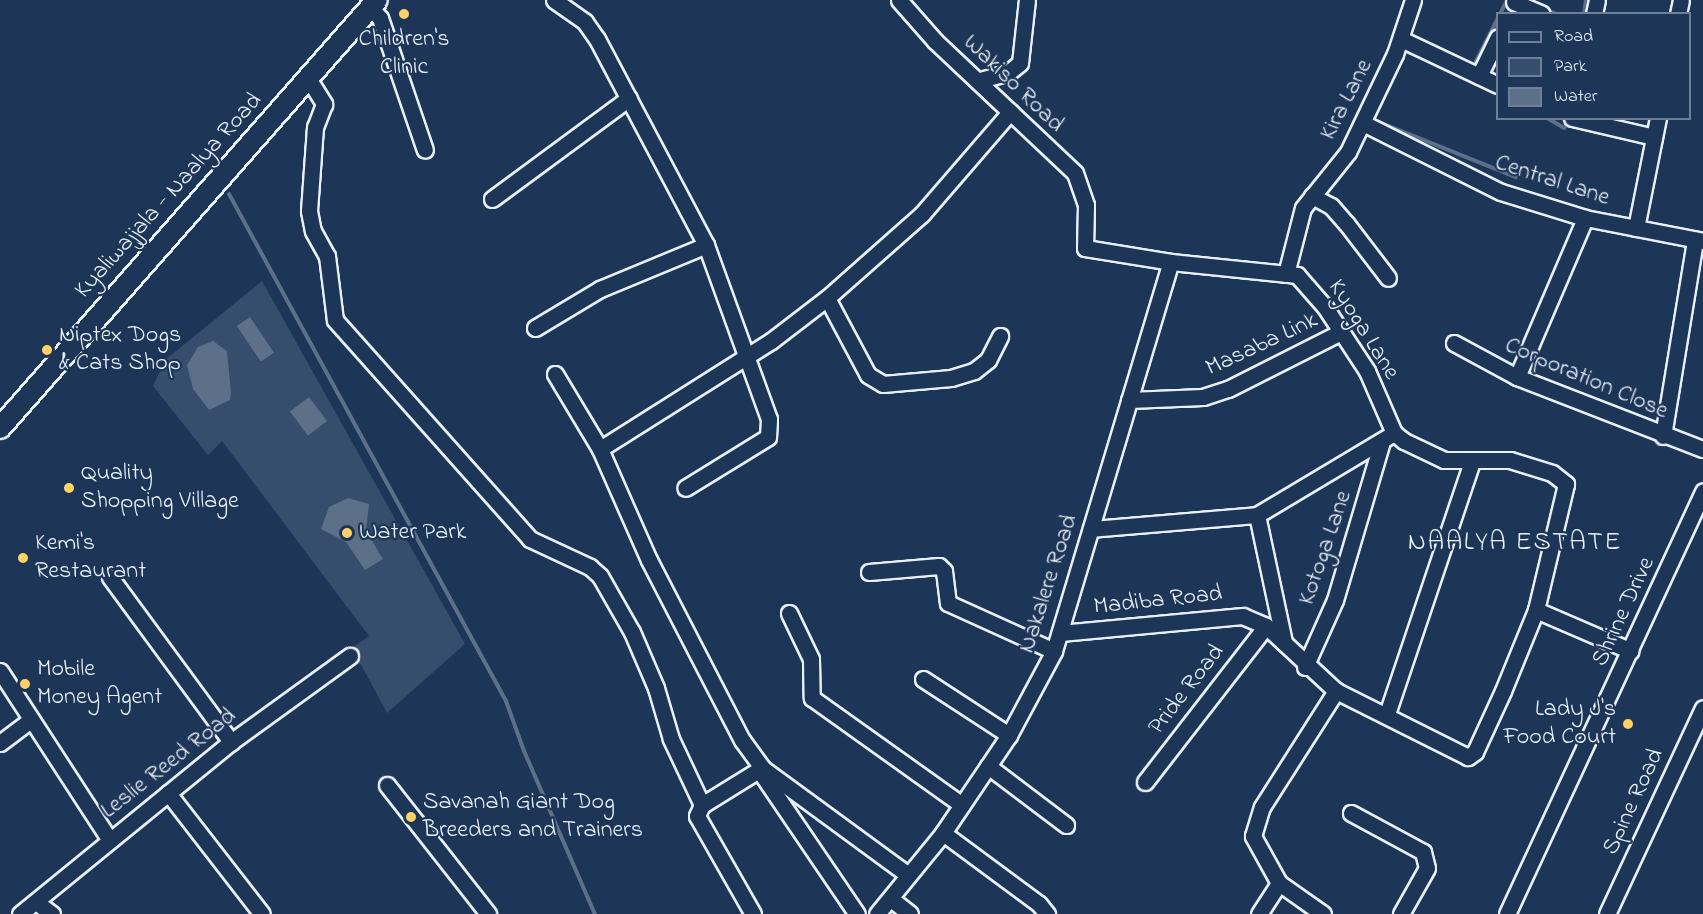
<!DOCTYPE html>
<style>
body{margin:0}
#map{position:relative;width:1703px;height:914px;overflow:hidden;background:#1d3557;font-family:"Indie Flower",sans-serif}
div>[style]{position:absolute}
.green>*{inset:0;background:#374d6c}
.water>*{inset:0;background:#5d7089;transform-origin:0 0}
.stream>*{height:4px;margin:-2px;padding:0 2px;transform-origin:2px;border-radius:2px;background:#5d7089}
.roads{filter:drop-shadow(2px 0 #e8f1f8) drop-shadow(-2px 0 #e8f1f8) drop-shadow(0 2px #e8f1f8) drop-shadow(0 -2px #e8f1f8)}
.minor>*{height:15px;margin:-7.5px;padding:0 7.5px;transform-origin:7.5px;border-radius:7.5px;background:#1d3557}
.major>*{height:20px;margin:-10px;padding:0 10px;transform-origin:10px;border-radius:10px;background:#1d3557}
.dots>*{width:16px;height:16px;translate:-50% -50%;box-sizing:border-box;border:3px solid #1d3557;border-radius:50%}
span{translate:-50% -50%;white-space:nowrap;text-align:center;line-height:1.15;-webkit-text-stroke:4.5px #1d3557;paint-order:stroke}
.poi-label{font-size:24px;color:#e8f1f8}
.left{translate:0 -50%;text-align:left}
.right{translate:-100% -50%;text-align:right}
.street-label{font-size:24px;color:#e8f1f8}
.quarter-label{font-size:27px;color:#e8f1f8;letter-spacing:1.5px}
.legend{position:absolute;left:1496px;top:12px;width:195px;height:108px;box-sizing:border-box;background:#1d3557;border:2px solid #6e8097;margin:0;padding:8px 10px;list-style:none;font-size:18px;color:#e8f1f8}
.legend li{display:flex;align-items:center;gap:12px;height:30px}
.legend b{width:30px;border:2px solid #6e8097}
</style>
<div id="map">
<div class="green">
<i style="clip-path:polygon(262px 281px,465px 644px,387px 713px,352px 648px,369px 636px,222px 441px,208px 455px,153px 386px,165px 360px)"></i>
</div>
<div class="water">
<i style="left:250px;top:317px;width:43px;height:16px;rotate:56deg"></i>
<i style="clip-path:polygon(213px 341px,227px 351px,231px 393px,230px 400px,209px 410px,193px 389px,187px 365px,198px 347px)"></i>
<i style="left:309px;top:397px;width:30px;height:24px;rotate:53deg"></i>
<i style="clip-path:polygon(348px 498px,369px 504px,366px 531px,383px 559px,365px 570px,346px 542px,321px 529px,329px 507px)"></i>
</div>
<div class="stream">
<i style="left:1545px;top:9px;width:12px;rotate:24deg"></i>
<i style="left:1500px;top:14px;width:16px;rotate:-63deg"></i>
<i style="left:1584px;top:14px;width:14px;rotate:-82deg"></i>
<i style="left:1400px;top:49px;width:40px;rotate:22deg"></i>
<i style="left:1472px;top:69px;width:57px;rotate:-63deg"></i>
<i style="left:1547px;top:118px;width:20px;rotate:30deg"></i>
<i style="left:1374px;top:120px;width:153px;rotate:21.9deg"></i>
<i style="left:1644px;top:128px;width:4px;rotate:14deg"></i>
<i style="left:1648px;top:129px;width:11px;rotate:-80deg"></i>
<i style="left:229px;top:194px;width:578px;rotate:61.35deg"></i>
<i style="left:506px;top:701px;width:53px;rotate:70.2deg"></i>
<i style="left:524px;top:751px;width:178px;rotate:66.5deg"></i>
</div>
<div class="roads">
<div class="minor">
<i style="left:554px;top:0;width:38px;rotate:35deg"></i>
<i style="left:585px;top:22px;width:21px;rotate:55deg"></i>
<i style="left:597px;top:39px;width:233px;rotate:62.1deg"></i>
<i style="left:706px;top:245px;width:185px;rotate:70.1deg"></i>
<i style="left:769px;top:419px;width:18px;rotate:93deg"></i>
<i style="left:768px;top:437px;width:97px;rotate:148.4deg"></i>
<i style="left:899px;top:0;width:55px;rotate:48.7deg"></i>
<i style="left:935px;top:41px;width:192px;rotate:43.3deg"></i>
<i style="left:1075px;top:173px;width:34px;rotate:71deg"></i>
<i style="left:1086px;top:205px;width:43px;rotate:91.3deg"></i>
<i style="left:1085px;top:248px;width:87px;rotate:9.2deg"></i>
<i style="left:1171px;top:262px;width:127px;rotate:5.9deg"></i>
<i style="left:1297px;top:275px;width:43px;rotate:48.8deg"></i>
<i style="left:1325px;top:307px;width:77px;rotate:56.7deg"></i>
<i style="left:1367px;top:371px;width:68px;rotate:66.5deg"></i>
<i style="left:1394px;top:433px;width:13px;rotate:39deg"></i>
<i style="left:1404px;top:441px;width:44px;rotate:25.4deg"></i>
<i style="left:1444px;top:460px;width:66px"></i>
<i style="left:1510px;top:460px;width:44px;rotate:17.2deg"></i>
<i style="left:1552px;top:473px;width:18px;rotate:38deg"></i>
<i style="left:1566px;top:484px;width:130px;rotate:103.4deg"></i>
<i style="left:1536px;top:610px;width:87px;rotate:112.2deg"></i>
<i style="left:1503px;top:691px;width:67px;rotate:114.7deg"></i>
<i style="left:1475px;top:752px;width:9px;rotate:144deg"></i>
<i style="left:1468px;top:757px;width:148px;rotate:-153.4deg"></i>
<i style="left:1336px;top:691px;width:96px;rotate:-137.1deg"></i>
<i style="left:1266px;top:626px;width:25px;rotate:-157deg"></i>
<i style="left:1243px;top:616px;width:184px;rotate:174.7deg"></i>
<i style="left:1514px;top:2px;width:30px;rotate:23deg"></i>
<i style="left:371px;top:8px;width:13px;rotate:48deg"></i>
<i style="left:380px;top:18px;width:139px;rotate:71.2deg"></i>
<i style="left:1594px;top:14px;width:14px;rotate:-78deg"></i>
<i style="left:1678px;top:14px;width:14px;rotate:-78deg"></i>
<i style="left:1401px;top:39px;width:107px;rotate:25.4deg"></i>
<i style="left:1479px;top:76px;width:43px;rotate:-64deg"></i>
<i style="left:308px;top:78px;width:31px;rotate:58deg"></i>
<i style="left:324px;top:104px;width:25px;rotate:111deg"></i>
<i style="left:315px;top:127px;width:84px;rotate:94.1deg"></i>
<i style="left:309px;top:211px;width:20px;rotate:79deg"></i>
<i style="left:313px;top:231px;width:29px;rotate:61deg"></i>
<i style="left:327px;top:256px;width:64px;rotate:82.9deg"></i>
<i style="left:335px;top:320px;width:293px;rotate:48.3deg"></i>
<i style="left:530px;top:539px;width:66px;rotate:25deg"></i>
<i style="left:590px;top:567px;width:13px;rotate:42deg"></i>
<i style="left:600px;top:576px;width:64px;rotate:60.3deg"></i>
<i style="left:632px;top:632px;width:61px;rotate:66.8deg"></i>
<i style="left:656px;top:688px;width:53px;rotate:73.6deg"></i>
<i style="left:671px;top:739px;width:73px;rotate:64.8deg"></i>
<i style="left:980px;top:80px;width:30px;rotate:-15deg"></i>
<i style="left:1009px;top:72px;width:14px;rotate:-39deg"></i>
<i style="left:1020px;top:63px;width:63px;rotate:-83.7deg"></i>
<i style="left:1572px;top:118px;width:84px;rotate:13deg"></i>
<i style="left:1363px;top:123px;width:154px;rotate:26.6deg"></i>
<i style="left:1501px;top:192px;width:88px;rotate:17.2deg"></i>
<i style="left:1585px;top:218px;width:120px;rotate:11deg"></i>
<i style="left:1312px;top:196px;width:21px;rotate:28deg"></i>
<i style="left:1331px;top:206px;width:23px;rotate:49deg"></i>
<i style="left:1346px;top:223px;width:69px;rotate:52.6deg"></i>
<i style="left:492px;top:199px;width:170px;rotate:-36.4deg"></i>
<i style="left:1636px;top:228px;width:112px;rotate:-78.7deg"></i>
<i style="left:1286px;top:274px;width:68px;rotate:-75.6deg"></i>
<i style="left:1303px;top:208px;width:72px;rotate:-51.2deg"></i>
<i style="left:1348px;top:152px;width:109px;rotate:-64.4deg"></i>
<i style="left:1395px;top:54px;width:57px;rotate:-71.6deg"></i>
<i style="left:827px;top:298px;width:87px;rotate:62deg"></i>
<i style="left:868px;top:375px;width:17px;rotate:31deg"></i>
<i style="left:883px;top:384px;width:68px;rotate:-5deg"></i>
<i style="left:951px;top:378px;width:24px;rotate:-17deg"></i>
<i style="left:974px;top:371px;width:18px;rotate:-38deg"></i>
<i style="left:988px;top:360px;width:27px;rotate:-63deg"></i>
<i style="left:535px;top:328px;width:76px;rotate:-31deg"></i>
<i style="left:600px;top:289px;width:115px;rotate:-22.5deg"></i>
<i style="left:1454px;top:343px;width:72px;rotate:28.4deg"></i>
<i style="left:1517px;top:377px;width:199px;rotate:21.2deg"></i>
<i style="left:555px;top:374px;width:87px;rotate:59deg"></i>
<i style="left:600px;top:449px;width:121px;rotate:66.2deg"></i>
<i style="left:649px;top:560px;width:203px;rotate:62.7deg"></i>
<i style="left:742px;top:740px;width:34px;rotate:54deg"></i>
<i style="left:762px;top:768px;width:181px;rotate:36.2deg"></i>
<i style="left:1517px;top:377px;width:173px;rotate:-66.8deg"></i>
<i style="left:1129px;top:400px;width:74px;rotate:-2.3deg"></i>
<i style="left:1203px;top:397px;width:26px;rotate:-18deg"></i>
<i style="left:1228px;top:389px;width:127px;rotate:-26.8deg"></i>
<i style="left:1663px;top:436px;width:199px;rotate:-80.7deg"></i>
<i style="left:600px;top:449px;width:202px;rotate:-32.3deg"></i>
<i style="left:771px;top:341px;width:71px;rotate:-37.5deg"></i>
<i style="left:827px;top:298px;width:127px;rotate:-41.5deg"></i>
<i style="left:922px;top:214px;width:135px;rotate:-49.2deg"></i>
<i style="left:1257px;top:515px;width:130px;rotate:78deg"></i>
<i style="left:1091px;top:529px;width:167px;rotate:-4.8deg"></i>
<i style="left:1257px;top:515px;width:160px;rotate:-30.9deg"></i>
<i style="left:869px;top:572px;width:70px;rotate:-4.9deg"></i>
<i style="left:939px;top:566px;width:7px;rotate:45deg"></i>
<i style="left:944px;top:571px;width:32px;rotate:83deg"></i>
<i style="left:948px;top:603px;width:116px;rotate:24.4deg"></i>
<i style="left:110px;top:577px;width:205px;rotate:53.7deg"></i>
<i style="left:1536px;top:610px;width:103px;rotate:23.3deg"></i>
<i style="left:789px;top:613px;width:51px;rotate:64.4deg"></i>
<i style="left:811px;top:659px;width:39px;rotate:89deg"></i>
<i style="left:812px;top:698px;width:184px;rotate:35.5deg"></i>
<i style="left:1305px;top:667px;width:73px;rotate:-65.9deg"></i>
<i style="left:1335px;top:600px;width:166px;rotate:-73.5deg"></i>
<i style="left:0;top:671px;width:200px;rotate:57deg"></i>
<i style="left:923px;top:679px;width:103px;rotate:33.1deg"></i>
<i style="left:1387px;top:714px;width:267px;rotate:-71.4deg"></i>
<i style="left:0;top:743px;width:39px;rotate:-37deg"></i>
<i style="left:988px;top:766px;width:98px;rotate:37.1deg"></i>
<i style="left:759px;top:770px;width:174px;rotate:55.8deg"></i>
<i style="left:1145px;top:782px;width:197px;rotate:-52.2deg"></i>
<i style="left:387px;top:785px;width:164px;rotate:51.9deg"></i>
<i style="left:168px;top:793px;width:153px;rotate:52.2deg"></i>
<i style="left:1351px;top:813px;width:82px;rotate:28.4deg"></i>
<i style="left:1423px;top:852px;width:16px;rotate:76deg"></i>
<i style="left:1427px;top:868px;width:53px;rotate:119.5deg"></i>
<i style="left:943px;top:833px;width:119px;rotate:36.5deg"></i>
<i style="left:1039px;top:904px;width:13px;rotate:51deg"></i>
<i style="left:891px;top:899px;width:24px;rotate:38deg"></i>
<i style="left:36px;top:902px;width:20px;rotate:37deg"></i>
<i style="left:20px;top:914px;width:272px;rotate:-39.2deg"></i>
<i style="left:231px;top:742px;width:147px;rotate:-35.9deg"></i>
<i style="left:753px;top:914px;width:113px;rotate:-119.7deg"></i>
<i style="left:697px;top:816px;width:12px;rotate:-66deg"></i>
<i style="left:702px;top:805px;width:70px;rotate:-31.7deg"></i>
<i style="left:877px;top:914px;width:104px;rotate:-50.8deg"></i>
<i style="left:943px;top:833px;width:118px;rotate:-56deg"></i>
<i style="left:1009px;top:735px;width:95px;rotate:-61.8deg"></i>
<i style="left:1054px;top:651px;width:406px;rotate:-73.3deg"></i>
<i style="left:1259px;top:914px;width:37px;rotate:-57deg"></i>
<i style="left:1323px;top:914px;width:54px;rotate:-144.8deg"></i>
<i style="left:1279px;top:883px;width:54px;rotate:-119deg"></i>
<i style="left:1253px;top:836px;width:30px;rotate:-73deg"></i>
<i style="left:1262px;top:807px;width:138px;rotate:-57.5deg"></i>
<i style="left:1507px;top:914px;width:466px;rotate:-65.1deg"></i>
<i style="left:1607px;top:914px;width:227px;rotate:-65deg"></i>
</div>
<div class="major">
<i style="left:0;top:428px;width:570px;rotate:-48.63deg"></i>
</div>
</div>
<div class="dots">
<i style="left:404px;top:14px;background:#ffd166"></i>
<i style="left:47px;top:350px;background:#ffd166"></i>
<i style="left:69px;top:488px;background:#ffd166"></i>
<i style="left:347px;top:533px;background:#ffd166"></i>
<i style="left:23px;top:558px;background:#ffd166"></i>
<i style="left:25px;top:684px;background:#ffd166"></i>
<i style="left:1628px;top:724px;background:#ffd166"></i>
<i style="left:411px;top:817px;background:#ffd166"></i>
</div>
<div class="poi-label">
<span style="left:404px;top:54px">Children's<br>Clinic</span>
<span class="left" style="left:59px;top:350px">Niptex Dogs<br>&amp; Cats Shop</span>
<span class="left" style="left:81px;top:488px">Quality<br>Shopping Village</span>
<span class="left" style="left:359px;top:533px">Water Park</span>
<span class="left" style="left:35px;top:558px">Kemi's<br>Restaurant</span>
<span class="left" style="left:37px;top:684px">Mobile<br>Money Agent</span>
<span class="right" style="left:1616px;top:724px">Lady J's<br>Food Court</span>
<span class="left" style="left:423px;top:817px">Savanah Giant Dog<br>Breeders and Trainers</span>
</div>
<div class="street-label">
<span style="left:1013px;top:84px;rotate:44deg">Wakiso Road</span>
<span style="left:1347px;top:100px;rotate:-63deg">Kira Lane</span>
<span style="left:1552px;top:181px;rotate:18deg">Central Lane</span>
<span style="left:169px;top:196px;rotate:-48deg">Kyaliwajjala - Naalya Road</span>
<span style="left:1363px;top:330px;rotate:58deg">Kyoga Lane</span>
<span style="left:1262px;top:345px;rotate:-25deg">Masaba Link</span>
<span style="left:1586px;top:379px;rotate:23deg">Corporation Close</span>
<span style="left:1326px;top:548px;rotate:-71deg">Kotoga Lane</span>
<span style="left:1049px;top:584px;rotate:-72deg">Nakalere Road</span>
<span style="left:1158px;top:601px;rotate:-6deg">Madiba Road</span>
<span style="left:1624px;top:612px;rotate:-65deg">Shrine Drive</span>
<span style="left:1187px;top:690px;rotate:-52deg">Pride Road</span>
<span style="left:169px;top:764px;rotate:-38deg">Leslie Reed Road</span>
<span style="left:1634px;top:802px;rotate:-65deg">Spine Road</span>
</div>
<div class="quarter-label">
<span style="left:1515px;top:543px">NAALYA ESTATE</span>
</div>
<ul class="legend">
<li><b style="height:8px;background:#1d3557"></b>Road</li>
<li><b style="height:16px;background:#374d6c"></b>Park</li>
<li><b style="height:16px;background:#5d7089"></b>Water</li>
</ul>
</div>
